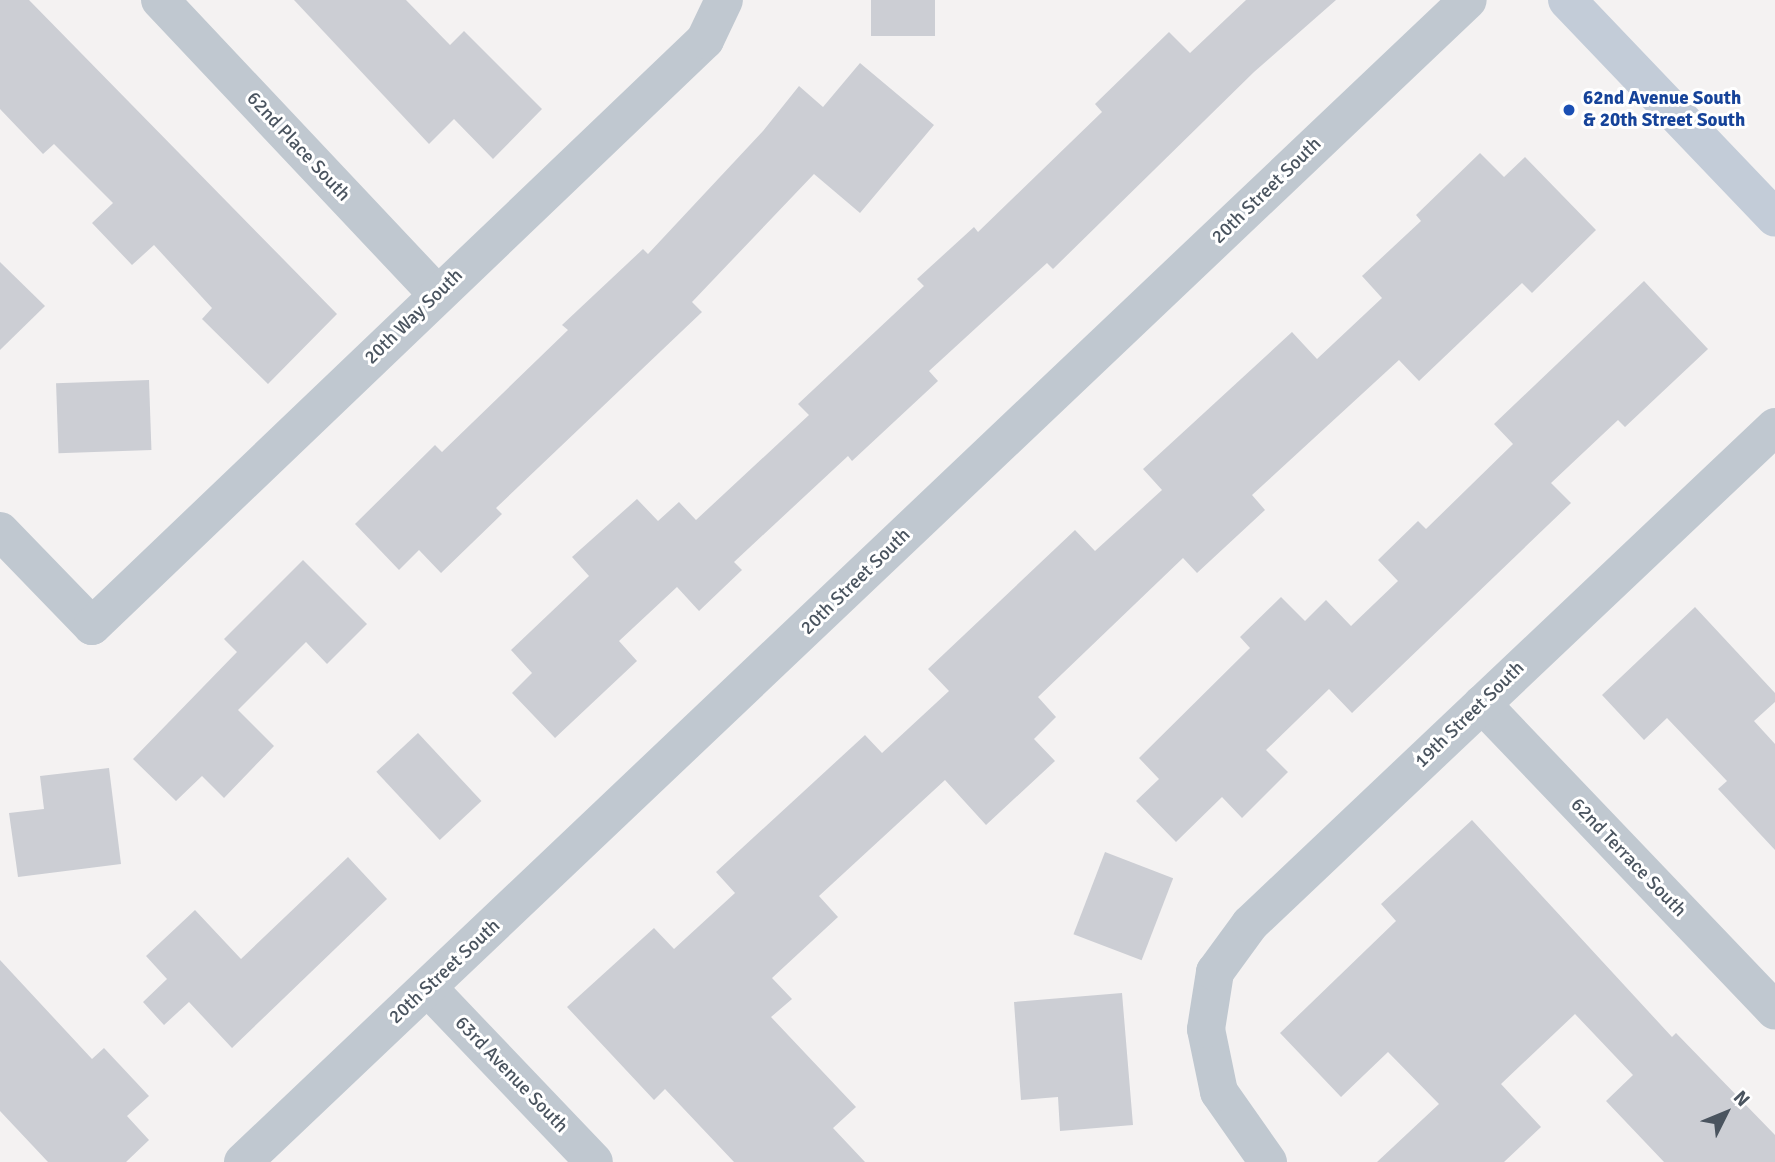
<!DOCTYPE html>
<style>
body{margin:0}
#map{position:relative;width:1775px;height:1162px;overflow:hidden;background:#f4f2f2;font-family:Signika,sans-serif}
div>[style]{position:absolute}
.building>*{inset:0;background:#ccced4;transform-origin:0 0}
.street>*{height:38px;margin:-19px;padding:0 19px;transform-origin:19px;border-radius:19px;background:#c0c8d0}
.secondary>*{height:38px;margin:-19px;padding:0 19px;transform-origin:19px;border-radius:19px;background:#c3ccd8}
.dots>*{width:19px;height:19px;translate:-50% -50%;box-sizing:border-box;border:4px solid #fff;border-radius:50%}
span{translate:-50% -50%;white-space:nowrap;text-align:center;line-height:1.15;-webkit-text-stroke:6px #fff;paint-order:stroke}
.transit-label{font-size:19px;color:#164399;font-weight:700}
.left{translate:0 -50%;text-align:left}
.street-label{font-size:19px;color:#4a545f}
.north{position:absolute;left:1691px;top:1078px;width:70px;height:70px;-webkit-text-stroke:5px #fff;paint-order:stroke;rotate:47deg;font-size:19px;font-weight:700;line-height:28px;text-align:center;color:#4a545f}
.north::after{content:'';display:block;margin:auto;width:24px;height:32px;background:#4a545f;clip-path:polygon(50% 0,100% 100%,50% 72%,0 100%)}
</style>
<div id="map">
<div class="building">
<i style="clip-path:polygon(0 0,29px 0,337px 314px,268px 384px,202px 319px,212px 308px,154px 245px,132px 265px,92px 223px,113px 203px,54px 144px,43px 154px,0 109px)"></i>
<i style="clip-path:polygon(294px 0,406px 0,450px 45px,464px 31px,542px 109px,493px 159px,454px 119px,429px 144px)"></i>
<i style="left:871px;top:0;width:64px;height:36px"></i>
<i style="clip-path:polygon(1246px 0,1336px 0,1254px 72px,1053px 269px,1047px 263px,929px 371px,938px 381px,852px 461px,848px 456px,734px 562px,742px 570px,699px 611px,677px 587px,619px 641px,637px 661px,555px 738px,512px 693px,532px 673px,511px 650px,589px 576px,572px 557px,637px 499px,658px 521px,679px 502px,696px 520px,809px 415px,798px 404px,924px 286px,917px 279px,974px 227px,978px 232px,1102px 112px,1095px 104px,1169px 32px,1190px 53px)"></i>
<i style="clip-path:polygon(860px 63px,934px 125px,860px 213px,814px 174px,692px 302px,702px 312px,496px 508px,502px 514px,441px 573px,419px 550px,399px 570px,355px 524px,435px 445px,442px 452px,568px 330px,562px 325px,643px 249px,648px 254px,763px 131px,799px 86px,823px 107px)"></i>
<i style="clip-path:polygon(1480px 153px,1504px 177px,1525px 157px,1596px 230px,1532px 293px,1522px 283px,1419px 381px,1399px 360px,1252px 495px,1265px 510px,1197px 573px,1183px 558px,1038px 697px,1056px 717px,1034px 739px,1055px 761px,986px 825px,945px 780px,819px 896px,838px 917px,772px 978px,792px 999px,771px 1017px,856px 1107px,833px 1128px,865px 1162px,734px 1162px,665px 1089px,654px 1100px,567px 1007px,654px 928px,674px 949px,735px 893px,716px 872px,865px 735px,882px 753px,949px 691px,928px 669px,1075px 530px,1095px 551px,1162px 490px,1143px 469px,1292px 332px,1317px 359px,1382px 298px,1362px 276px,1421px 221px,1416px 215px)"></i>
<i style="clip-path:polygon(0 262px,45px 306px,0 350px)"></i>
<i style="clip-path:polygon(1644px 281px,1708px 349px,1625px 427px,1618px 420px,1551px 483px,1571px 503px,1352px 713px,1329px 689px,1266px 750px,1288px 772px,1242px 818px,1222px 797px,1176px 842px,1136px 801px,1159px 779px,1139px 758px,1250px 648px,1240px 637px,1281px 597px,1305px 621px,1326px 600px,1351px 626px,1398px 581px,1378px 560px,1418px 521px,1426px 529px,1513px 444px,1494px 424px)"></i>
<i style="left:149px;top:380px;width:70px;height:93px;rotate:88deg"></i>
<i style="clip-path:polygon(303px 560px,367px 624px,327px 664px,306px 642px,238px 710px,274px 746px,224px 798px,202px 776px,176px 801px,133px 759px,237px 652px,224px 639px)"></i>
<i style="clip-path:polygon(1695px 607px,1775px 693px,1775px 702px,1754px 721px,1775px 744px,1775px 850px,1718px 789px,1727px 781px,1667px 718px,1644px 740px,1602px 695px)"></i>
<i style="left:418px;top:733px;width:93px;height:57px;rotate:47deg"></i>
<i style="clip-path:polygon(109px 768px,121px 864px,18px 877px,9px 813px,44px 809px,40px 776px)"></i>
<i style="clip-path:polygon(1472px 820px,1672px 1037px,1676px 1033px,1775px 1135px,1775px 1162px,1664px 1162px,1606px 1101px,1633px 1075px,1575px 1014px,1501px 1084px,1541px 1127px,1504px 1162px,1377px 1162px,1439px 1104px,1388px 1052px,1341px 1097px,1280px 1033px,1396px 921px,1381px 904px)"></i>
<i style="left:1105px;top:852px;width:73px;height:88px;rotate:21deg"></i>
<i style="clip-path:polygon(348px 857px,387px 899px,232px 1048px,189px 1002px,164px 1025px,143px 1002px,167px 979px,146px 956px,195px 910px,241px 959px)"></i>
<i style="clip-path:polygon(0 960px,92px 1059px,104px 1048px,149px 1096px,127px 1116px,149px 1140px,126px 1162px,48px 1162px,0 1111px)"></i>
<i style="clip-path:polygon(1122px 993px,1133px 1125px,1060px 1131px,1058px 1097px,1021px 1100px,1014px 1002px)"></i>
</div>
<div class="street">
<i style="left:160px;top:0;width:404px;rotate:46.7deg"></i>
<i style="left:0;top:531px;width:132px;rotate:45.9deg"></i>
<i style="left:92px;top:626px;width:848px;rotate:-43.71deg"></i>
<i style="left:705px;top:40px;width:44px;rotate:-64.6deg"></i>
<i style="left:1482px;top:704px;width:424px;rotate:46.3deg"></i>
<i style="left:428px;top:988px;width:240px;rotate:46.3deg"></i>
<i style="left:243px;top:1162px;width:1688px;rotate:-43.49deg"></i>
<i style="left:1268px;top:1162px;width:85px;rotate:-125deg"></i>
<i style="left:1219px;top:1092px;width:64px;rotate:-101.7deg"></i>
<i style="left:1206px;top:1029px;width:58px;rotate:-81deg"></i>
<i style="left:1215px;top:972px;width:59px;rotate:-53.9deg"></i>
<i style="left:1250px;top:924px;width:723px;rotate:-43.43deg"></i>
</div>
<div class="secondary">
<i style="left:1567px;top:0;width:301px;rotate:46.3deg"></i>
</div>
<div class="dots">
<i style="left:1569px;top:110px;background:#1a4fb4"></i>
</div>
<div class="transit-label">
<span class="left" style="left:1583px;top:110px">62nd Avenue South<br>&amp; 20th Street South</span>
</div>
<div class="street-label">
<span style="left:298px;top:147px;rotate:47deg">62nd Place South</span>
<span style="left:1267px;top:191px;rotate:-44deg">20th Street South</span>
<span style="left:414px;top:317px;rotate:-44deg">20th Way South</span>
<span style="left:856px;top:582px;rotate:-44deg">20th Street South</span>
<span style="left:1470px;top:715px;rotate:-44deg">19th Street South</span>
<span style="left:1628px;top:858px;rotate:46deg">62nd Terrace South</span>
<span style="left:445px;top:972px;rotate:-43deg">20th Street South</span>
<span style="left:511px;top:1075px;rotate:46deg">63rd Avenue South</span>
</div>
<div class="north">N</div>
</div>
